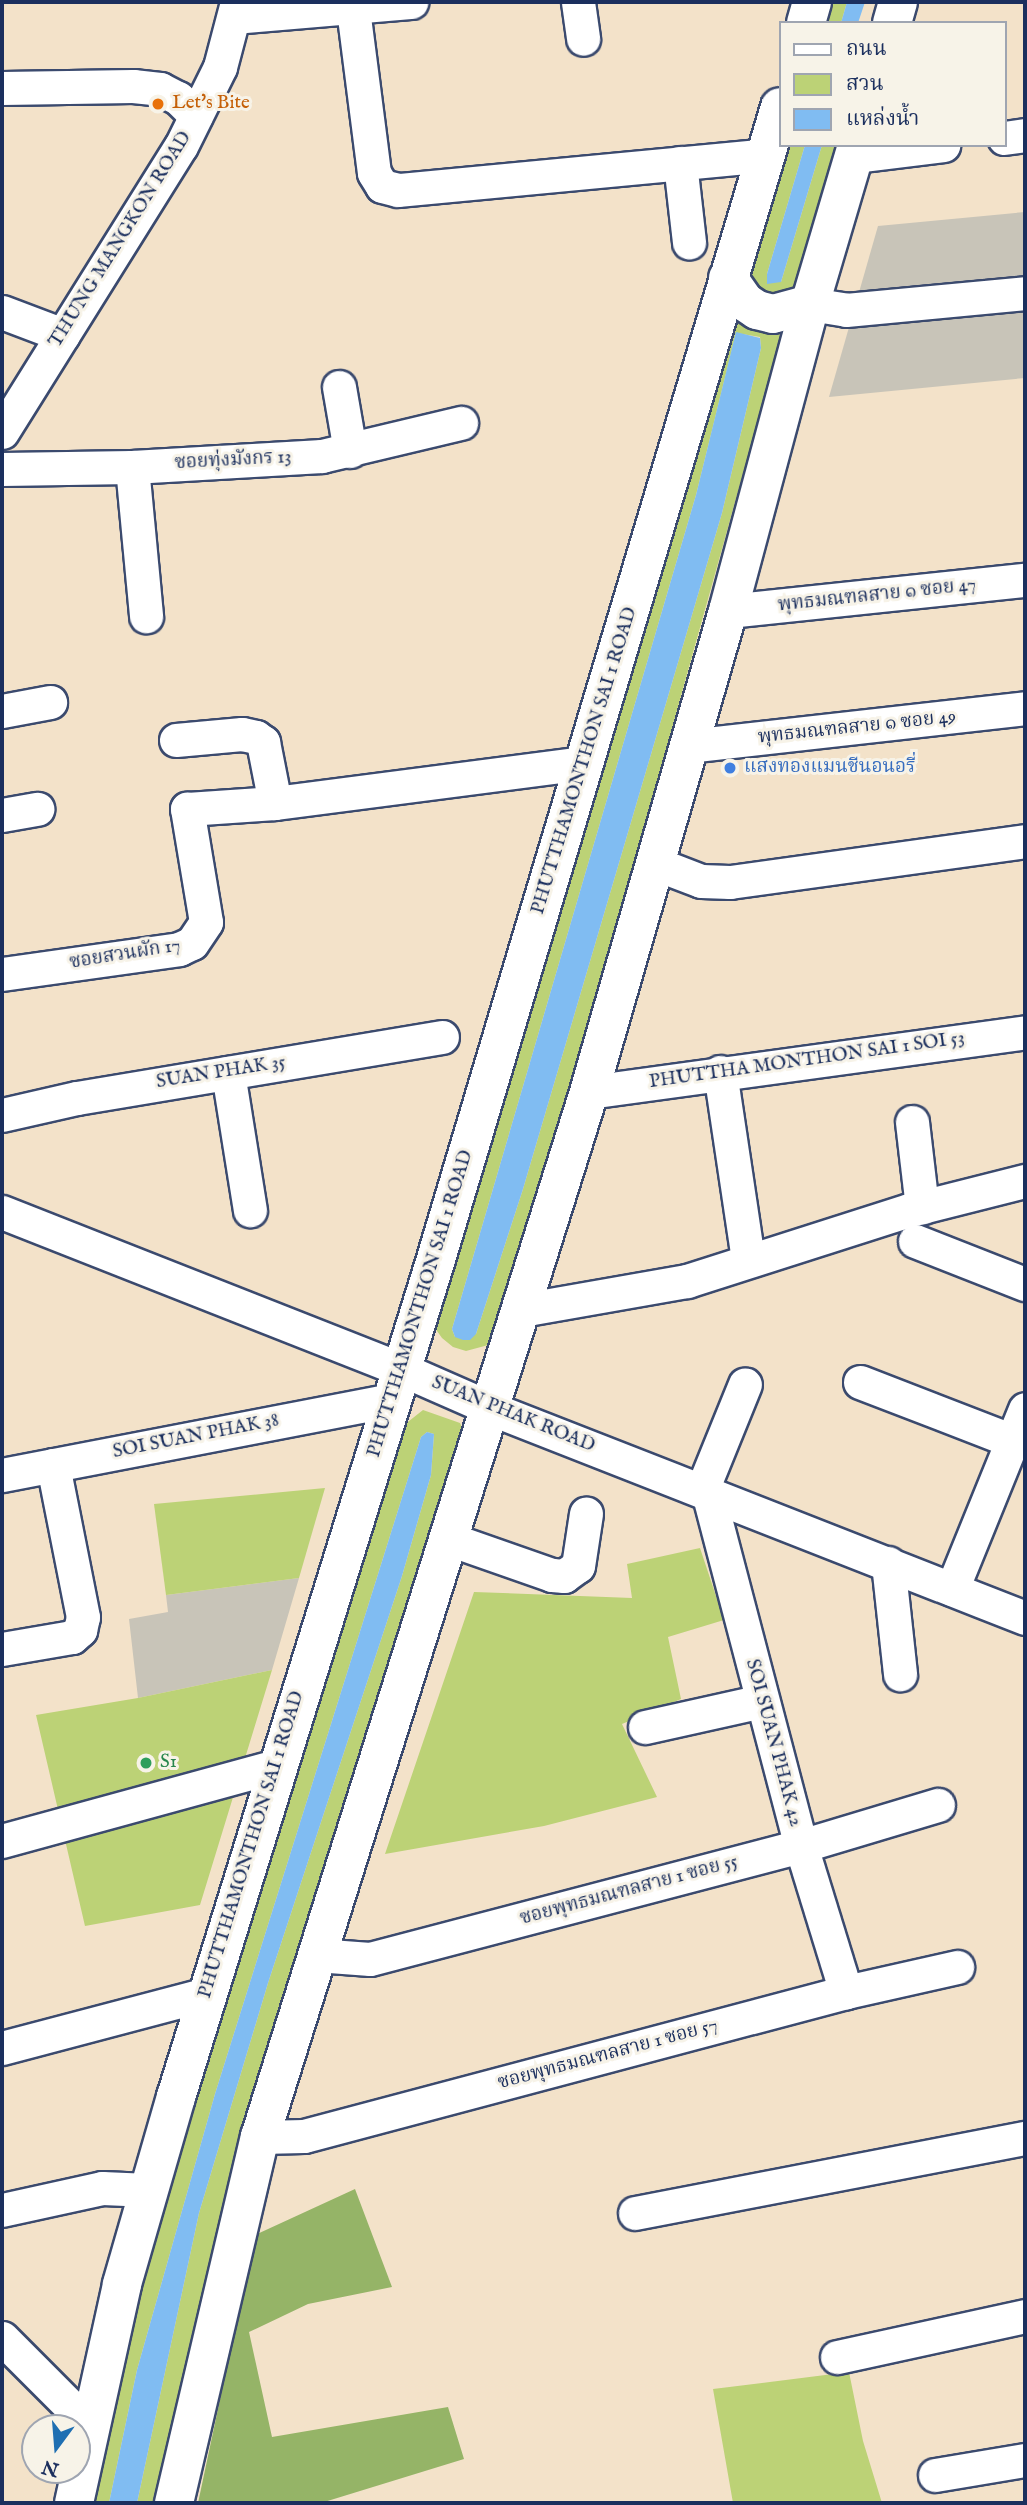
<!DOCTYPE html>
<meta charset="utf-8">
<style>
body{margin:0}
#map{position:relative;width:1027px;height:2505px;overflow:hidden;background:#f3e2c9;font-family:"IM FELL English","Noto Serif Thai",serif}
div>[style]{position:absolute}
.industrial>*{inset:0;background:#c8c4b8}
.green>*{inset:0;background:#bcd276}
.forest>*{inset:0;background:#95b467}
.water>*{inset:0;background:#80bcf2}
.roads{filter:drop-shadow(2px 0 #3b4a6e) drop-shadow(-2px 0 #3b4a6e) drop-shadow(0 2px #3b4a6e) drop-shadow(0 -2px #3b4a6e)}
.minor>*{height:33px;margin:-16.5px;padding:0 16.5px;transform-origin:16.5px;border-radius:16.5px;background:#fff}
.major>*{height:38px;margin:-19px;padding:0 19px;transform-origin:19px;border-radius:19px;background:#fff}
.dots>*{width:19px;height:19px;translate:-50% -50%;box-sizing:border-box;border:4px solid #f7f3e8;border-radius:50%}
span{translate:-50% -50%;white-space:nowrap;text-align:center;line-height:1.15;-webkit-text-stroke:6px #f7f3e8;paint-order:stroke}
.food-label{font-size:19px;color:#c56008}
.left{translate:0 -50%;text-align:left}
.street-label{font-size:19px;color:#1b2f5e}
.shop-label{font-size:19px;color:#366cbe}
.leisure-label{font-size:19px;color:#27864d}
.frame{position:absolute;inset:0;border:4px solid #1b2f5e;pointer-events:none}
.legend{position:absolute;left:779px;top:21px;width:228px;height:126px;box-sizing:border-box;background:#f7f3e8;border:2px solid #9fa5b1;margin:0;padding:9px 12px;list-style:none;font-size:21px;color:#1b2f5e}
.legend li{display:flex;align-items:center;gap:14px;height:35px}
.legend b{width:35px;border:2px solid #9fa5b1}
.north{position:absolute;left:21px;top:2414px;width:70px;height:70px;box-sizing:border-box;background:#f7f3e8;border:2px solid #9fa5b1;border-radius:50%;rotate:196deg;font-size:19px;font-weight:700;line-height:28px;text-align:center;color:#1b2f5e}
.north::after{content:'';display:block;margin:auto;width:24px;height:32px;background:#1f6fb2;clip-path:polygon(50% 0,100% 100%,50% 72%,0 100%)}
</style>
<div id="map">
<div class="industrial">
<i style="clip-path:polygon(1025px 212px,1025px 378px,829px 397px,878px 226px)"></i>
<i style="clip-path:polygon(299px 1578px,272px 1670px,138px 1698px,129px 1619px,168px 1612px,166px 1595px)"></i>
</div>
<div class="green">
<i style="clip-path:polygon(832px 2px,847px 2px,841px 23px,826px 23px)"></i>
<i style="clip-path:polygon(788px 145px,805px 145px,767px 274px,781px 282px,822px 145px,840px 145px,797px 292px,782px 296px,754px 287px,748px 278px)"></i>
<i style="clip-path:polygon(evenodd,730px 306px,785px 323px,503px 1334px,492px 1344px,466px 1351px,453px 1347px,442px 1338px,432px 1324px,730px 306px,736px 333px,760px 337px,761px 348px,722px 513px,523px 1189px,476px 1334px,455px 1337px,452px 1329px,696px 495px,736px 333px)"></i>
<i style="clip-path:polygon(423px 1410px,460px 1423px,465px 1434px,230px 2188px,206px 2278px,159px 2503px,137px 2503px,199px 2213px,268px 1983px,402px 1576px,431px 1475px,434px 1434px,427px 1432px,421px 1437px,215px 2094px,137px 2370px,109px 2503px,89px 2503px,119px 2365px,235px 1958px,404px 1425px)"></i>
<i style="clip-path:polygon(325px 1488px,299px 1578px,166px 1595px,154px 1504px)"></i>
<i style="clip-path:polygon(700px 1548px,724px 1620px,668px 1637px,681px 1699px,622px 1724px,657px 1797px,544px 1826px,385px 1854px,474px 1592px,632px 1598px,627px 1564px)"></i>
<i style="clip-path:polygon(272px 1670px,200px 1905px,85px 1926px,36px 1715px,138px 1698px)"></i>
<i style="clip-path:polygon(849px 2372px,863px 2441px,882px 2503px,733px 2503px,713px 2389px)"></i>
</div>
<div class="forest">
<i style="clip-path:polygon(355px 2189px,392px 2287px,308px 2304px,249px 2332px,272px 2437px,448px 2407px,464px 2459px,321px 2503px,198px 2503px,255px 2235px)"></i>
</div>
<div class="water">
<i style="clip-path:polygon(847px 2px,865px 2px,858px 23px,841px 23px)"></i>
<i style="clip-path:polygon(805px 145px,822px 145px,781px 282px,767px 284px,767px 274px)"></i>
<i style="clip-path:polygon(736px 332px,760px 338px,761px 348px,722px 513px,523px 1189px,476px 1334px,470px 1340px,463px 1340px,455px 1337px,452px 1329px,696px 495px)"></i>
<i style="clip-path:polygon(427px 1432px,434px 1434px,431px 1475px,402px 1576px,268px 1983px,199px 2213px,137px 2503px,109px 2503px,137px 2370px,215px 2094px,421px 1437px)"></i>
</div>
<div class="roads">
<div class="minor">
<i style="left:578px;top:2px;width:37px;rotate:82deg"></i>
<i style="left:353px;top:9px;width:165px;rotate:82.7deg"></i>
<i style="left:374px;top:173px;width:15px;rotate:58deg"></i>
<i style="left:382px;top:186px;width:16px;rotate:14deg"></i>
<i style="left:398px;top:190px;width:370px;rotate:-5.4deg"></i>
<i style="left:235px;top:17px;width:177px;rotate:-4.9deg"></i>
<i style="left:2px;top:88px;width:131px;rotate:-0.9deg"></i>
<i style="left:133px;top:86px;width:27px;rotate:6deg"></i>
<i style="left:160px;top:89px;width:20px;rotate:27deg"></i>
<i style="left:178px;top:98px;width:25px;rotate:45deg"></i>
<i style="left:1004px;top:138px;width:21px;rotate:-8deg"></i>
<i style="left:854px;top:156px;width:90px;rotate:-7deg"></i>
<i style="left:680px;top:163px;width:80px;rotate:83.5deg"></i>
<i style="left:810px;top:304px;width:36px;rotate:9deg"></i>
<i style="left:846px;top:310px;width:180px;rotate:-5.4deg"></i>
<i style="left:2px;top:312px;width:65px;rotate:20.7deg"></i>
<i style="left:339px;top:387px;width:65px;rotate:80.2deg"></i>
<i style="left:2px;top:432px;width:337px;rotate:-58deg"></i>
<i style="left:181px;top:146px;width:88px;rotate:-63.7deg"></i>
<i style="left:220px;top:67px;width:67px;rotate:-75.3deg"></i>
<i style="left:132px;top:467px;width:150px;rotate:84.6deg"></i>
<i style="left:2px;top:469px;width:130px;rotate:-0.9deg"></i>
<i style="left:132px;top:467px;width:190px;rotate:-3.3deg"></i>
<i style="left:322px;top:456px;width:143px;rotate:-13.4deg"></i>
<i style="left:728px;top:611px;width:299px;rotate:-6deg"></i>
<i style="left:2px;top:711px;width:49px;rotate:-10.6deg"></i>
<i style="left:176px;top:740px;width:66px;rotate:-5.2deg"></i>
<i style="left:242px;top:734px;width:14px;rotate:12deg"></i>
<i style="left:256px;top:737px;width:9px;rotate:36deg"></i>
<i style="left:263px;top:742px;width:62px;rotate:78.9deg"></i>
<i style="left:688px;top:746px;width:339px;rotate:-6.4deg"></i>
<i style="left:2px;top:815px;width:36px;rotate:-10deg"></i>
<i style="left:654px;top:863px;width:50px;rotate:21deg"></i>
<i style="left:701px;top:881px;width:29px;rotate:2deg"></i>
<i style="left:730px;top:882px;width:298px;rotate:-7.9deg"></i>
<i style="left:2px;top:974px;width:179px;rotate:-8deg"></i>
<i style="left:179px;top:949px;width:14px;rotate:-25deg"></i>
<i style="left:192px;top:943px;width:25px;rotate:-56deg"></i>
<i style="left:206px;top:922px;width:115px;rotate:-99.5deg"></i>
<i style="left:187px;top:809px;width:88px;rotate:-3.9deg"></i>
<i style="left:275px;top:803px;width:313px;rotate:-7.4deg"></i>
<i style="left:720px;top:1072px;width:190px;rotate:81.5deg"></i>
<i style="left:228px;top:1073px;width:139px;rotate:80.9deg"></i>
<i style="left:589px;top:1092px;width:440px;rotate:-7.8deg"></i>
<i style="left:2px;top:1115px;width:77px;rotate:-12.8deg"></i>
<i style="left:77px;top:1098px;width:370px;rotate:-9.5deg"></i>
<i style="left:912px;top:1122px;width:86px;rotate:83.3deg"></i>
<i style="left:2px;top:1212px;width:429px;rotate:21.5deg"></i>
<i style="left:401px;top:1369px;width:99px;rotate:23.7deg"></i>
<i style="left:492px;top:1409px;width:573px;rotate:21.41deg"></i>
<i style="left:915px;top:1241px;width:118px;rotate:21.4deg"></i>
<i style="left:522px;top:1310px;width:168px;rotate:-10deg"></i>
<i style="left:687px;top:1281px;width:234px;rotate:-17.7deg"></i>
<i style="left:910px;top:1210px;width:119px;rotate:-14.2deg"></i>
<i style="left:860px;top:1382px;width:164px;rotate:21.1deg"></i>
<i style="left:2px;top:1475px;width:396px;rotate:-10.9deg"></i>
<i style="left:702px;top:1490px;width:114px;rotate:-67.9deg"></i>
<i style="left:708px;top:1492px;width:366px;rotate:75.3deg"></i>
<i style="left:801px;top:1846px;width:153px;rotate:72.9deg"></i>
<i style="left:449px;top:1539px;width:109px;rotate:19.3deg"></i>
<i style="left:552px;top:1575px;width:12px;rotate:5deg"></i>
<i style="left:564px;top:1576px;width:17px;rotate:-36deg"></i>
<i style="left:578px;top:1566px;width:53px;rotate:-81.3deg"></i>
<i style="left:888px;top:1563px;width:112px;rotate:83.8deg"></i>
<i style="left:952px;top:1589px;width:194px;rotate:-67.9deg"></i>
<i style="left:2px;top:1649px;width:71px;rotate:-9.7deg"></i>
<i style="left:72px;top:1637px;width:11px;rotate:-41deg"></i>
<i style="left:80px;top:1630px;width:13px;rotate:-77deg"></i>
<i style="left:83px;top:1617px;width:155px;rotate:-101.2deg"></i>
<i style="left:645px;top:1727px;width:120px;rotate:-12.5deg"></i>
<i style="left:2px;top:1841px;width:284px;rotate:-15.3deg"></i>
<i style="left:316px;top:1955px;width:54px;rotate:4.2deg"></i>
<i style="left:370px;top:1959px;width:446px;rotate:-14.7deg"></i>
<i style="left:801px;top:1846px;width:143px;rotate:-16.7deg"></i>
<i style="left:2px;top:2048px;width:212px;rotate:-14.8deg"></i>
<i style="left:260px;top:2137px;width:44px;rotate:-1.3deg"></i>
<i style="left:304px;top:2136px;width:561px;rotate:-14.88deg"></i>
<i style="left:846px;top:1992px;width:114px;rotate:-12.7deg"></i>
<i style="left:2px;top:2210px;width:102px;rotate:-12.4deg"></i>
<i style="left:102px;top:2188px;width:47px;rotate:2.4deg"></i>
<i style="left:635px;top:2213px;width:397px;rotate:-10.9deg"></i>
<i style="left:2px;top:2338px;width:98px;rotate:45deg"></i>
<i style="left:71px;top:2407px;width:23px;rotate:18deg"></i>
<i style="left:837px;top:2357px;width:192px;rotate:-12.3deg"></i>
<i style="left:935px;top:2475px;width:91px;rotate:-9.5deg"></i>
</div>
<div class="major">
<i style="left:806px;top:23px;width:22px;rotate:-74deg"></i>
<i style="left:892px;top:23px;width:22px;rotate:-74deg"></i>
<i style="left:728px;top:278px;width:29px;rotate:55deg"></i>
<i style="left:745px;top:302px;width:14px;rotate:34deg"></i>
<i style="left:757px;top:310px;width:16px;rotate:14deg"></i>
<i style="left:773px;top:314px;width:38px;rotate:-15deg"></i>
<i style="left:74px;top:2503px;width:224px;rotate:-77.6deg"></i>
<i style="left:122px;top:2284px;width:195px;rotate:-73.9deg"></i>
<i style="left:176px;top:2097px;width:877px;rotate:-72.76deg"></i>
<i style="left:436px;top:1259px;width:1202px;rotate:-73.37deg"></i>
<i style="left:174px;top:2503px;width:376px;rotate:-76.8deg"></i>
<i style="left:260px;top:2137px;width:1096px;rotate:-72.52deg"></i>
<i style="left:589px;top:1092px;width:501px;rotate:-73.88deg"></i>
<i style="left:728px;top:611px;width:318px;rotate:-75deg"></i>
<i style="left:810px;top:304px;width:166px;rotate:-73.5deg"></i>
</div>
</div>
<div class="dots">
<i style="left:158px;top:104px;background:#e8710a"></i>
<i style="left:730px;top:768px;background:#3f7fe0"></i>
<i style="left:146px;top:1763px;background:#2e9e5b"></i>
</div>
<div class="food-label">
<span class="left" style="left:172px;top:104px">Let's Bite</span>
</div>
<div class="street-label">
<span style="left:121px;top:240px;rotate:-58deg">THUNG MANGKON ROAD</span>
<span style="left:233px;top:461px;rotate:-3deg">ซอยทุ่งมังกร 13</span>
<span style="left:877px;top:596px;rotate:-6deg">พุทธมณฑลสาย ๑ ซอย 47</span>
<span style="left:857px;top:728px;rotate:-6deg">พุทธมณฑลสาย ๑ ซอย 49</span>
<span style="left:585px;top:761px;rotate:-73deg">PHUTTHAMONTHON SAI 1 ROAD</span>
<span style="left:125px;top:955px;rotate:-9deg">ซอยสวนผัก 17</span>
<span style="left:807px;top:1061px;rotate:-8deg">PHUTTHA MONTHON SAI 1 SOI 53</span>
<span style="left:221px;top:1073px;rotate:-9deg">SUAN PHAK 35</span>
<span style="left:421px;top:1304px;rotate:-73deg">PHUTTHAMONTHON SAI 1 ROAD</span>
<span style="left:513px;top:1415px;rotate:22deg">SUAN PHAK ROAD</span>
<span style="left:196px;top:1437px;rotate:-11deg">SOI SUAN PHAK 38</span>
<span style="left:773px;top:1743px;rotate:75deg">SOI SUAN PHAK 42</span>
<span style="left:252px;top:1845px;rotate:-73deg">PHUTTHAMONTHON SAI 1 ROAD</span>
<span style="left:629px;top:1891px;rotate:-15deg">ซอยพุทธมณฑลสาย 1 ซอย 55</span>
<span style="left:608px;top:2055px;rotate:-15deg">ซอยพุทธมณฑลสาย 1 ซอย 57</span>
</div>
<div class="shop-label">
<span class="left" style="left:744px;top:768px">แสงทองแมนชีนอนอรี่</span>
</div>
<div class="leisure-label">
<span class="left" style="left:160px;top:1763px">S1</span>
</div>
<div class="frame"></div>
<ul class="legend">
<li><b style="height:9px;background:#fff"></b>ถนน</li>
<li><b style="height:19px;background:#bcd276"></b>สวน</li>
<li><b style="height:19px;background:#80bcf2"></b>แหล่งน้ำ</li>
</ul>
<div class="north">N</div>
</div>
